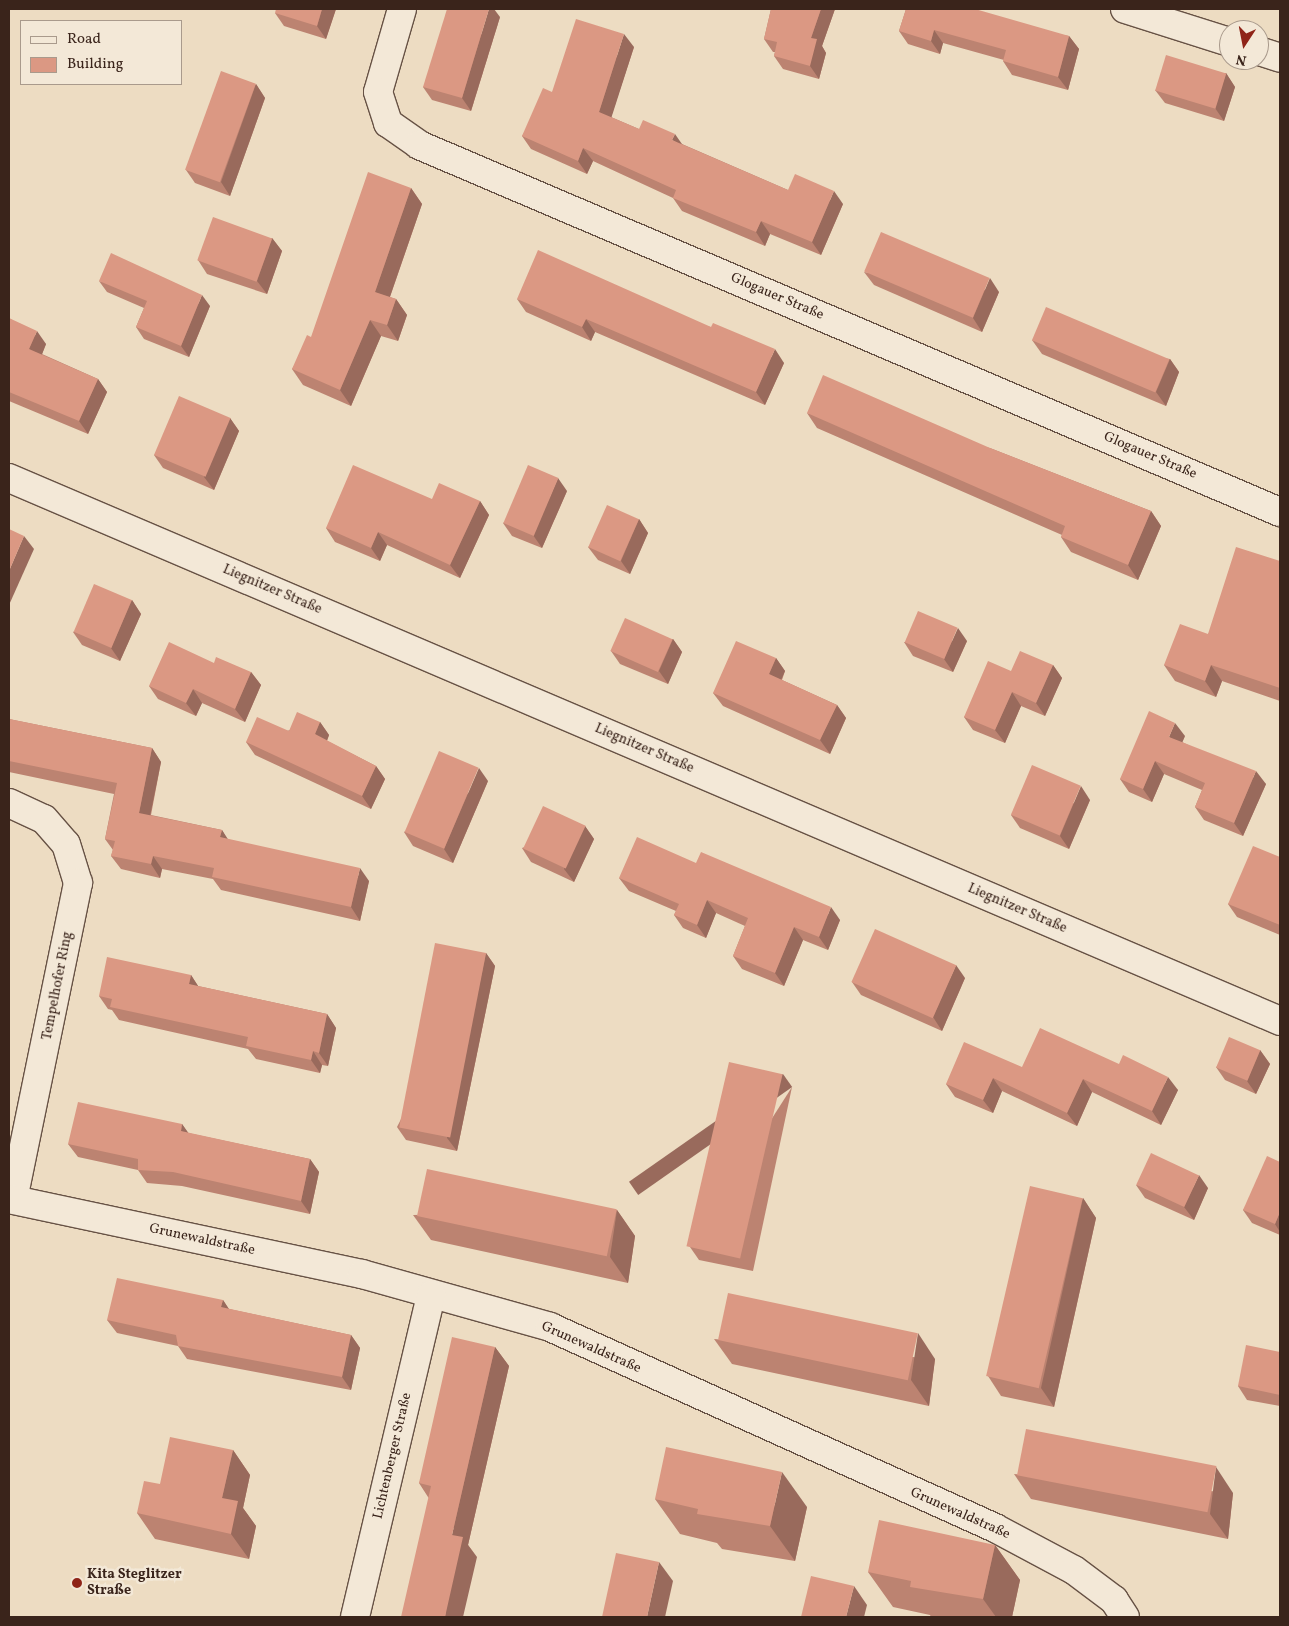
<!DOCTYPE html>
<meta charset="utf-8">
<style>
body{margin:0}
#map{position:relative;width:1289px;height:1626px;overflow:hidden;background:#eddcc2;font-family:Vollkorn,serif}
div>[style]{position:absolute}
.roads{filter:drop-shadow(1px 0 #675245) drop-shadow(-1px 0 #675245) drop-shadow(0 1px #675245) drop-shadow(0 -1px #675245)}
.street>*{height:28px;margin:-14px;padding:0 14px;transform-origin:14px;border-radius:14px;background:#f3e8d7}
.wall>*{inset:0;background:#bc8371}
.shaded-wall>*{inset:0;background:#996a5c;transform-origin:0 0}
.building>*{inset:0;background:#db9883;transform-origin:0 0}
.dots>*{width:14px;height:14px;translate:-50% -50%;box-sizing:border-box;border:2px solid #f3e8d7;border-radius:50%}
span{translate:-50% -50%;white-space:nowrap;text-align:center;line-height:1.15;-webkit-text-stroke:5px #f3e8d7;paint-order:stroke}
.street-label{font-size:14px;color:#3a241b}
.poi-label{font-size:14px;color:#3a241b;font-weight:700}
.left{translate:0 -50%;text-align:left}
.frame{position:absolute;inset:0;border:10px solid #3a241b;pointer-events:none}
.legend{position:absolute;left:20px;top:20px;width:162px;height:65px;box-sizing:border-box;background:#f3e8d7;border:1px solid #a99a8c;margin:0;padding:6px 9px;list-style:none;font-size:15px;color:#3a241b}
.legend li{display:flex;align-items:center;gap:10px;height:25px}
.legend b{width:25px;border:1px solid #a99a8c}
.north{position:absolute;left:1219px;top:20px;width:50px;height:50px;box-sizing:border-box;background:#f3e8d7;border:1px solid #a99a8c;border-radius:50%;rotate:191deg;font-size:14px;font-weight:700;line-height:20px;text-align:center;color:#3a241b}
.north::after{content:'';display:block;margin:auto;width:18px;height:22px;background:#8f2418;clip-path:polygon(50% 0,100% 100%,50% 72%,0 100%)}
</style>
<div id="map">
<div class="roads">
<div class="street">
<i style="left:402px;top:9px;width:86px;rotate:106.1deg"></i>
<i style="left:378px;top:92px;width:33px;rotate:72deg"></i>
<i style="left:388px;top:123px;width:38px;rotate:35deg"></i>
<i style="left:419px;top:145px;width:936px;rotate:23.09deg"></i>
<i style="left:1125px;top:9px;width:109px;rotate:17.6deg"></i>
<i style="left:1259px;top:51px;width:22px;rotate:18deg"></i>
<i style="left:9px;top:478px;width:1382px;rotate:23.13deg"></i>
<i style="left:9px;top:803px;width:38px;rotate:25deg"></i>
<i style="left:44px;top:819px;width:33px;rotate:49deg"></i>
<i style="left:66px;top:844px;width:41px;rotate:72.9deg"></i>
<i style="left:78px;top:883px;width:323px;rotate:101.6deg"></i>
<i style="left:9px;top:1199px;width:361px;rotate:12deg"></i>
<i style="left:362px;top:1274px;width:195px;rotate:15.7deg"></i>
<i style="left:550px;top:1327px;width:488px;rotate:24.3deg"></i>
<i style="left:995px;top:1528px;width:89px;rotate:28deg"></i>
<i style="left:1074px;top:1570px;width:50px;rotate:36.9deg"></i>
<i style="left:1114px;top:1600px;width:20px;rotate:57deg"></i>
<i style="left:355px;top:1617px;width:331px;rotate:-76.7deg"></i>
</div>
</div>
<div class="wall">
<i style="clip-path:polygon(336px 9px,326px 39px,284px 26px,275px 13px)"></i>
<i style="clip-path:polygon(771px 9px,835px 9px,822px 46px,826px 53px,819px 79px,783px 69px,774px 56px,775px 52px,773px 52px,764px 39px)"></i>
<i style="clip-path:polygon(906px 9px,1069px 36px,1079px 49px,1068px 90px,1012px 75px,1003px 61px,1004px 60px,943px 43px,940px 54px,908px 44px,899px 31px)"></i>
<i style="clip-path:polygon(500px 17px,471px 111px,432px 100px,423px 87px)"></i>
<i style="clip-path:polygon(634px 47px,611px 117px,639px 129px,682px 144px,788px 190px,843px 204px,821px 255px,770px 234px,765px 246px,682px 211px,673px 198px,593px 161px,587px 174px,531px 149px,522px 136px,552px 92px)"></i>
<i style="clip-path:polygon(1226px 73px,1235px 87px,1224px 121px,1165px 103px,1155px 90px)"></i>
<i style="clip-path:polygon(256px 84px,265px 98px,230px 196px,195px 183px,186px 170px)"></i>
<i style="clip-path:polygon(411px 188px,422px 204px,390px 297px,396px 299px,407px 315px,398px 341px,381px 336px,351px 406px,303px 385px,292px 369px)"></i>
<i style="clip-path:polygon(272px 238px,282px 251px,267px 294px,207px 274px,198px 260px)"></i>
<i style="clip-path:polygon(864px 272px,999px 292px,982px 332px,874px 285px)"></i>
<i style="clip-path:polygon(99px 281px,210px 306px,189px 357px,144px 339px,136px 327px,144px 308px,107px 292px)"></i>
<i style="clip-path:polygon(517px 299px,711px 327px,784px 363px,765px 405px,595px 332px,591px 341px,526px 312px)"></i>
<i style="clip-path:polygon(9px 318px,46px 344px,42px 354px,98px 379px,107px 392px,88px 434px,9px 401px)"></i>
<i style="clip-path:polygon(1032px 340px,1170px 359px,1179px 372px,1166px 406px,1042px 354px)"></i>
<i style="clip-path:polygon(807px 413px,990px 448px,1151px 511px,1161px 526px,1138px 580px,1071px 552px,1061px 537px,1062px 535px,817px 428px)"></i>
<i style="clip-path:polygon(230px 418px,239px 431px,214px 490px,163px 468px,154px 455px)"></i>
<i style="clip-path:polygon(567px 491px,542px 548px,512px 536px,503px 523px)"></i>
<i style="clip-path:polygon(432px 499px,480px 501px,489px 515px,460px 578px,387px 545px,380px 561px,335px 542px,326px 528px)"></i>
<i style="clip-path:polygon(639px 519px,648px 533px,630px 574px,598px 560px,588px 547px)"></i>
<i style="clip-path:polygon(1280px 561px,1280px 701px,1222px 681px,1216px 697px,1175px 681px,1164px 665px,1208px 634px)"></i>
<i style="clip-path:polygon(132px 600px,141px 614px,120px 661px,82px 645px,73px 632px)"></i>
<i style="clip-path:polygon(673px 639px,682px 652px,668px 684px,620px 664px,611px 651px)"></i>
<i style="clip-path:polygon(967px 641px,953px 672px,913px 656px,904px 642px)"></i>
<i style="clip-path:polygon(776px 658px,785px 671px,782px 680px,837px 705px,846px 718px,830px 754px,723px 706px,713px 693px)"></i>
<i style="clip-path:polygon(1053px 665px,1062px 678px,1045px 716px,1021px 706px,1005px 743px,973px 730px,964px 717px,1011px 671px)"></i>
<i style="clip-path:polygon(251px 672px,261px 685px,245px 722px,202px 703px,196px 716px,158px 699px,149px 686px)"></i>
<i style="clip-path:polygon(9px 719px,152px 748px,161px 762px,151px 815px,222px 830px,227px 839px,369px 881px,360px 921px,221px 890px,213px 879px,162px 869px,160px 878px,121px 869px,111px 856px,113px 850px,105px 839px,114px 794px,9px 772px)"></i>
<i style="clip-path:polygon(320px 722px,329px 735px,327px 741px,376px 766px,385px 779px,371px 809px,255px 755px,246px 742px)"></i>
<i style="clip-path:polygon(1185px 736px,1182px 742px,1266px 784px,1243px 836px,1204px 820px,1195px 807px,1202px 790px,1164px 774px,1152px 802px,1129px 792px,1120px 779px)"></i>
<i style="clip-path:polygon(488px 781px,453px 863px,413px 846px,404px 832px)"></i>
<i style="clip-path:polygon(1090px 800px,1069px 849px,1020px 828px,1011px 815px)"></i>
<i style="clip-path:polygon(585px 826px,594px 839px,574px 882px,531px 862px,522px 848px)"></i>
<i style="clip-path:polygon(1280px 857px,1280px 935px,1237px 917px,1228px 904px)"></i>
<i style="clip-path:polygon(696px 863px,840px 920px,828px 950px,803px 940px,784px 986px,742px 969px,733px 956px,745px 926px,716px 913px,706px 938px,683px 928px,674px 915px,676px 911px,629px 891px,619px 878px)"></i>
<i style="clip-path:polygon(486px 953px,495px 966px,457px 1151px,406px 1140px,397px 1127px)"></i>
<i style="clip-path:polygon(191px 975px,198px 986px,327px 1014px,336px 1028px,328px 1066px,322px 1065px,320px 1073px,256px 1059px,248px 1049px,119px 1020px,112px 1010px,108px 1009px,99px 996px)"></i>
<i style="clip-path:polygon(965px 978px,942px 1031px,861px 995px,852px 982px)"></i>
<i style="clip-path:polygon(1260px 1050px,1270px 1064px,1256px 1094px,1225px 1080px,1216px 1067px)"></i>
<i style="clip-path:polygon(1119px 1064px,1178px 1090px,1161px 1125px,1092px 1092px,1077px 1126px,1002px 1091px,993px 1113px,955px 1097px,946px 1084px,1022px 1067px)"></i>
<i style="clip-path:polygon(792px 1087px,753px 1271px,699px 1260px,690px 1247px)"></i>
<i style="clip-path:polygon(182px 1124px,188px 1133px,310px 1159px,319px 1172px,310px 1214px,182px 1186px,147px 1183px,138px 1170px,78px 1157px,68px 1144px)"></i>
<i style="clip-path:polygon(1280px 1162px,1280px 1235px,1252px 1223px,1243px 1210px)"></i>
<i style="clip-path:polygon(1136px 1185px,1208px 1188px,1194px 1220px,1145px 1198px)"></i>
<i style="clip-path:polygon(1083px 1198px,1096px 1218px,1054px 1407px,1001px 1396px,988px 1376px)"></i>
<i style="clip-path:polygon(617px 1210px,635px 1236px,628px 1283px,431px 1240px,413px 1215px)"></i>
<i style="clip-path:polygon(223px 1300px,229px 1309px,351px 1335px,360px 1348px,351px 1390px,187px 1359px,178px 1346px,117px 1333px,107px 1320px)"></i>
<i style="clip-path:polygon(714px 1339px,935px 1359px,929px 1406px,732px 1364px)"></i>
<i style="clip-path:polygon(495px 1347px,509px 1366px,468px 1545px,477px 1557px,428px 1497px,419px 1483px)"></i>
<i style="clip-path:polygon(1280px 1352px,1280px 1406px,1247px 1400px,1238px 1386px)"></i>
<i style="clip-path:polygon(233px 1450px,250px 1475px,243px 1508px,256px 1526px,249px 1559px,155px 1539px,137px 1513px,160px 1484px)"></i>
<i style="clip-path:polygon(1014px 1474px,1233px 1493px,1228px 1539px,1031px 1499px)"></i>
<i style="clip-path:polygon(655px 1499px,807px 1507px,795px 1561px,722px 1549px,717px 1543px,680px 1534px)"></i>
<i style="clip-path:polygon(995px 1545px,1020px 1580px,1012px 1617px,931px 1617px,930px 1615px,893px 1607px,868px 1572px)"></i>
</div>
<div class="shaded-wall">
<i style="clip-path:polygon(322px 9px,336px 9px,326px 39px,317px 26px)"></i>
<i style="clip-path:polygon(489px 9px,494px 9px,500px 17px,471px 111px,462px 98px)"></i>
<i style="clip-path:polygon(821px 9px,835px 9px,822px 46px,826px 53px,819px 79px,810px 66px,811px 38px)"></i>
<i style="clip-path:polygon(934px 30px,943px 43px,940px 54px,931px 41px)"></i>
<i style="clip-path:polygon(624px 34px,634px 47px,609px 125px,599px 112px)"></i>
<i style="clip-path:polygon(1069px 36px,1079px 49px,1068px 90px,1058px 77px)"></i>
<i style="clip-path:polygon(1226px 73px,1235px 87px,1224px 121px,1215px 108px)"></i>
<i style="clip-path:polygon(256px 84px,265px 98px,230px 196px,221px 182px)"></i>
<i style="clip-path:polygon(675px 134px,684px 147px,672px 140px)"></i>
<i style="clip-path:polygon(583px 148px,593px 161px,587px 174px,578px 161px)"></i>
<i style="clip-path:polygon(411px 188px,422px 204px,386px 308px,375px 292px)"></i>
<i style="clip-path:polygon(834px 191px,843px 204px,821px 255px,812px 242px)"></i>
<i style="clip-path:polygon(761px 221px,770px 234px,765px 246px,756px 232px)"></i>
<i style="clip-path:polygon(272px 238px,282px 251px,267px 294px,257px 281px)"></i>
<i style="clip-path:polygon(990px 278px,999px 292px,982px 332px,973px 318px)"></i>
<i style="clip-path:polygon(202px 295px,210px 306px,189px 357px,181px 346px)"></i>
<i style="clip-path:polygon(396px 299px,407px 315px,398px 341px,387px 325px)"></i>
<i style="clip-path:polygon(586px 319px,595px 332px,591px 341px,582px 327px)"></i>
<i style="clip-path:polygon(370px 320px,381px 336px,351px 406px,340px 390px)"></i>
<i style="clip-path:polygon(37px 331px,46px 344px,39px 362px,29px 349px)"></i>
<i style="clip-path:polygon(775px 349px,784px 363px,765px 405px,756px 392px)"></i>
<i style="clip-path:polygon(1170px 359px,1179px 372px,1166px 406px,1156px 392px)"></i>
<i style="clip-path:polygon(98px 379px,107px 392px,88px 434px,79px 421px)"></i>
<i style="clip-path:polygon(230px 418px,239px 431px,214px 490px,204px 477px)"></i>
<i style="clip-path:polygon(558px 478px,567px 491px,542px 548px,533px 535px)"></i>
<i style="clip-path:polygon(480px 501px,489px 515px,460px 578px,450px 565px)"></i>
<i style="clip-path:polygon(1151px 511px,1161px 526px,1138px 580px,1128px 565px)"></i>
<i style="clip-path:polygon(639px 519px,648px 533px,630px 574px,621px 561px)"></i>
<i style="clip-path:polygon(378px 532px,387px 545px,380px 561px,371px 548px)"></i>
<i style="clip-path:polygon(24px 536px,34px 549px,9px 605px,9px 571px)"></i>
<i style="clip-path:polygon(132px 600px,141px 614px,120px 661px,111px 648px)"></i>
<i style="clip-path:polygon(958px 628px,967px 641px,953px 672px,944px 659px)"></i>
<i style="clip-path:polygon(673px 639px,682px 652px,668px 684px,659px 671px)"></i>
<i style="clip-path:polygon(776px 658px,785px 671px,778px 687px,769px 674px)"></i>
<i style="clip-path:polygon(1053px 665px,1062px 678px,1045px 716px,1036px 703px)"></i>
<i style="clip-path:polygon(1211px 665px,1222px 681px,1216px 697px,1205px 681px)"></i>
<i style="clip-path:polygon(251px 672px,261px 685px,245px 722px,235px 709px)"></i>
<i style="clip-path:polygon(193px 689px,202px 703px,196px 716px,186px 703px)"></i>
<i style="clip-path:polygon(1012px 692px,1021px 706px,1005px 743px,995px 730px)"></i>
<i style="clip-path:polygon(837px 705px,846px 718px,830px 754px,820px 740px)"></i>
<i style="clip-path:polygon(320px 722px,329px 735px,324px 748px,315px 734px)"></i>
<i style="clip-path:polygon(1175px 723px,1185px 736px,1179px 750px,1169px 737px)"></i>
<i style="clip-path:polygon(152px 748px,161px 762px,148px 826px,139px 813px)"></i>
<i style="clip-path:polygon(1155px 761px,1164px 774px,1152px 802px,1143px 789px)"></i>
<i style="clip-path:polygon(376px 766px,385px 779px,371px 809px,362px 796px)"></i>
<i style="clip-path:polygon(479px 768px,488px 781px,453px 863px,444px 849px)"></i>
<i style="clip-path:polygon(1256px 771px,1266px 784px,1243px 836px,1234px 823px)"></i>
<i style="clip-path:polygon(1081px 786px,1090px 800px,1069px 849px,1060px 836px)"></i>
<i style="clip-path:polygon(585px 826px,594px 839px,574px 882px,564px 869px)"></i>
<i style="clip-path:polygon(222px 830px,231px 844px,220px 837px)"></i>
<i style="clip-path:polygon(153px 856px,162px 869px,160px 878px,151px 864px)"></i>
<i style="clip-path:polygon(360px 868px,369px 881px,360px 921px,351px 907px)"></i>
<i style="clip-path:polygon(707px 900px,716px 913px,706px 938px,697px 925px)"></i>
<i style="clip-path:polygon(831px 907px,840px 920px,828px 950px,819px 937px)"></i>
<i style="clip-path:polygon(794px 927px,803px 940px,784px 986px,775px 973px)"></i>
<i style="clip-path:polygon(486px 953px,495px 966px,457px 1151px,447px 1138px)"></i>
<i style="clip-path:polygon(956px 965px,965px 978px,942px 1031px,933px 1017px)"></i>
<i style="clip-path:polygon(191px 975px,200px 989px,189px 984px)"></i>
<i style="clip-path:polygon(327px 1014px,336px 1028px,328px 1066px,319px 1053px)"></i>
<i style="clip-path:polygon(1260px 1050px,1270px 1064px,1256px 1094px,1247px 1081px)"></i>
<i style="clip-path:polygon(313px 1051px,322px 1065px,320px 1073px,311px 1060px)"></i>
<i style="left:783px;top:1074px;width:16px;height:188px;rotate:55deg"></i>
<i style="clip-path:polygon(1168px 1077px,1178px 1090px,1161px 1125px,1152px 1111px)"></i>
<i style="clip-path:polygon(993px 1078px,1002px 1091px,993px 1113px,983px 1100px)"></i>
<i style="clip-path:polygon(1083px 1079px,1092px 1092px,1077px 1126px,1067px 1113px)"></i>
<i style="clip-path:polygon(182px 1124px,192px 1138px,181px 1131px)"></i>
<i style="clip-path:polygon(310px 1159px,319px 1172px,310px 1214px,301px 1201px)"></i>
<i style="clip-path:polygon(1199px 1175px,1208px 1188px,1194px 1220px,1184px 1207px)"></i>
<i style="clip-path:polygon(1083px 1198px,1096px 1218px,1054px 1407px,1041px 1388px)"></i>
<i style="clip-path:polygon(617px 1210px,635px 1236px,628px 1283px,610px 1257px)"></i>
<i style="clip-path:polygon(1280px 1212px,1280px 1232px,1275px 1224px)"></i>
<i style="clip-path:polygon(223px 1300px,232px 1314px,221px 1307px)"></i>
<i style="clip-path:polygon(918px 1333px,935px 1359px,929px 1406px,911px 1380px)"></i>
<i style="clip-path:polygon(351px 1335px,360px 1348px,351px 1390px,342px 1377px)"></i>
<i style="clip-path:polygon(495px 1347px,509px 1366px,468px 1545px,477px 1557px,463px 1617px,445px 1617px,452px 1535px)"></i>
<i style="clip-path:polygon(233px 1450px,250px 1475px,243px 1508px,256px 1526px,249px 1559px,231px 1534px,222px 1498px)"></i>
<i style="clip-path:polygon(1216px 1467px,1233px 1493px,1228px 1539px,1210px 1514px)"></i>
<i style="clip-path:polygon(782px 1472px,807px 1507px,795px 1561px,770px 1526px)"></i>
<i style="clip-path:polygon(995px 1545px,1020px 1580px,1012px 1617px,996px 1617px,983px 1599px)"></i>
<i style="clip-path:polygon(659px 1562px,673px 1581px,665px 1617px,647px 1617px)"></i>
<i style="clip-path:polygon(854px 1586px,867px 1605px,864px 1617px,846px 1617px)"></i>
</div>
<div class="building">
<i style="clip-path:polygon(276px 9px,322px 9px,317px 26px,275px 13px)"></i>
<i style="clip-path:polygon(447px 9px,489px 9px,462px 98px,423px 87px)"></i>
<i style="clip-path:polygon(771px 9px,821px 9px,811px 38px,817px 39px,810px 66px,774px 56px,777px 42px,764px 39px)"></i>
<i style="clip-path:polygon(906px 9px,975px 9px,1069px 36px,1058px 77px,1003px 61px,1006px 50px,934px 30px,931px 41px,899px 31px)"></i>
<i style="clip-path:polygon(576px 19px,624px 34px,599px 112px,639px 129px,643px 120px,675px 134px,672px 140px,788px 190px,795px 174px,834px 191px,812px 242px,761px 221px,756px 232px,673px 198px,676px 190px,583px 148px,578px 161px,522px 136px,543px 88px,552px 92px)"></i>
<i style="left:1166px;top:55px;width:63px;height:37px;rotate:17deg"></i>
<i style="left:221px;top:71px;width:37px;height:105px;rotate:20deg"></i>
<i style="clip-path:polygon(368px 172px,411px 188px,375px 292px,396px 299px,387px 325px,370px 320px,340px 390px,292px 369px,307px 335px,311px 337px)"></i>
<i style="left:213px;top:217px;width:63px;height:46px;rotate:20deg"></i>
<i style="left:881px;top:232px;width:118px;height:43px;rotate:23deg"></i>
<i style="clip-path:polygon(538px 250px,711px 327px,713px 323px,775px 349px,756px 392px,586px 319px,582px 327px,517px 299px)"></i>
<i style="clip-path:polygon(111px 253px,202px 295px,181px 346px,136px 327px,147px 301px,99px 281px)"></i>
<i style="left:1046px;top:307px;width:134px;height:36px;rotate:23deg"></i>
<i style="clip-path:polygon(9px 318px,37px 331px,29px 349px,98px 379px,79px 421px,9px 392px)"></i>
<i style="clip-path:polygon(823px 375px,990px 448px,1151px 511px,1128px 565px,1061px 537px,1065px 526px,807px 413px)"></i>
<i style="left:179px;top:396px;width:56px;height:64px;rotate:23deg"></i>
<i style="clip-path:polygon(353px 465px,432px 499px,439px 483px,480px 501px,450px 565px,378px 532px,371px 548px,326px 528px)"></i>
<i style="left:528px;top:465px;width:33px;height:63px;rotate:23deg"></i>
<i style="left:607px;top:505px;width:35px;height:46px;rotate:24deg"></i>
<i style="clip-path:polygon(9px 529px,24px 536px,9px 571px)"></i>
<i style="clip-path:polygon(1236px 547px,1280px 561px,1280px 688px,1211px 665px,1205px 681px,1164px 665px,1180px 624px,1208px 634px)"></i>
<i style="left:94px;top:584px;width:41px;height:52px;rotate:23deg"></i>
<i style="left:918px;top:611px;width:43px;height:34px;rotate:23deg"></i>
<i style="left:625px;top:618px;width:52px;height:36px;rotate:24deg"></i>
<i style="clip-path:polygon(736px 641px,776px 658px,769px 674px,837px 705px,820px 740px,713px 693px)"></i>
<i style="clip-path:polygon(169px 642px,214px 663px,216px 657px,251px 672px,235px 709px,193px 689px,186px 703px,149px 686px)"></i>
<i style="clip-path:polygon(1020px 651px,1053px 665px,1036px 703px,1012px 692px,995px 730px,964px 717px,988px 661px,1011px 671px)"></i>
<i style="clip-path:polygon(1149px 711px,1175px 723px,1169px 737px,1256px 771px,1234px 823px,1195px 807px,1205px 783px,1155px 761px,1143px 789px,1120px 779px)"></i>
<i style="clip-path:polygon(297px 712px,320px 722px,315px 734px,376px 766px,362px 796px,246px 742px,257px 717px,289px 731px)"></i>
<i style="clip-path:polygon(9px 719px,152px 748px,139px 813px,222px 830px,220px 837px,360px 868px,351px 907px,212px 877px,214px 868px,153px 856px,151px 864px,111px 856px,115px 841px,105px 839px,117px 783px,9px 761px)"></i>
<i style="left:439px;top:751px;width:43px;height:88px;rotate:23deg"></i>
<i style="left:1032px;top:765px;width:53px;height:54px;rotate:23deg"></i>
<i style="left:543px;top:806px;width:47px;height:47px;rotate:25deg"></i>
<i style="clip-path:polygon(637px 837px,696px 863px,701px 852px,831px 907px,819px 937px,794px 927px,775px 973px,733px 956px,748px 918px,707px 900px,697px 925px,674px 915px,679px 904px,619px 878px)"></i>
<i style="clip-path:polygon(1253px 846px,1280px 857px,1280px 925px,1228px 904px)"></i>
<i style="left:875px;top:929px;width:89px;height:58px;rotate:24deg"></i>
<i style="left:435px;top:943px;width:52px;height:188px;rotate:11deg"></i>
<i style="clip-path:polygon(107px 957px,191px 975px,189px 984px,327px 1014px,319px 1053px,313px 1051px,311px 1060px,246px 1046px,248px 1037px,110px 1007px,112px 999px,99px 996px)"></i>
<i style="clip-path:polygon(1040px 1028px,1119px 1064px,1123px 1055px,1168px 1077px,1152px 1111px,1083px 1079px,1067px 1113px,993px 1078px,983px 1100px,946px 1084px,964px 1042px,1022px 1067px)"></i>
<i style="left:1229px;top:1037px;width:34px;height:33px;rotate:23deg"></i>
<i style="left:729px;top:1062px;width:55px;height:189px;rotate:13deg"></i>
<i style="clip-path:polygon(78px 1102px,182px 1124px,181px 1131px,310px 1159px,301px 1201px,173px 1172px,138px 1170px,138px 1159px,68px 1144px)"></i>
<i style="left:1151px;top:1153px;width:53px;height:35px;rotate:25deg"></i>
<i style="clip-path:polygon(1267px 1156px,1280px 1162px,1280px 1212px,1275px 1224px,1243px 1210px)"></i>
<i style="left:427px;top:1169px;width:194px;height:48px;rotate:12deg"></i>
<i style="left:1030px;top:1186px;width:54px;height:195px;rotate:13deg"></i>
<i style="clip-path:polygon(117px 1278px,223px 1300px,221px 1307px,351px 1335px,342px 1377px,178px 1346px,176px 1335px,107px 1320px)"></i>
<i style="left:728px;top:1293px;width:194px;height:48px;rotate:12deg"></i>
<i style="clip-path:polygon(452px 1337px,495px 1347px,452px 1535px,463px 1537px,445px 1617px,401px 1617px,431px 1486px,419px 1483px)"></i>
<i style="clip-path:polygon(1246px 1345px,1280px 1352px,1280px 1395px,1238px 1386px)"></i>
<i style="left:1026px;top:1429px;width:194px;height:47px;rotate:11deg"></i>
<i style="clip-path:polygon(170px 1437px,233px 1450px,222px 1498px,238px 1501px,231px 1534px,137px 1513px,144px 1481px,160px 1484px)"></i>
<i style="clip-path:polygon(666px 1447px,782px 1472px,770px 1526px,697px 1514px,698px 1509px,655px 1499px)"></i>
<i style="clip-path:polygon(879px 1520px,995px 1545px,983px 1599px,910px 1587px,911px 1581px,868px 1572px)"></i>
<i style="clip-path:polygon(616px 1553px,659px 1562px,647px 1617px,602px 1617px)"></i>
<i style="clip-path:polygon(811px 1576px,854px 1586px,846px 1617px,801px 1617px)"></i>
</div>
<div class="dots">
<i style="left:77px;top:1583px;background:#8f2418"></i>
</div>
<div class="street-label">
<span style="left:777px;top:297px;rotate:23deg">Glogauer Straße</span>
<span style="left:1150px;top:456px;rotate:23deg">Glogauer Straße</span>
<span style="left:272px;top:590px;rotate:23deg">Liegnitzer Straße</span>
<span style="left:644px;top:749px;rotate:23deg">Liegnitzer Straße</span>
<span style="left:1017px;top:909px;rotate:23deg">Liegnitzer Straße</span>
<span style="left:58px;top:986px;rotate:-79deg">Tempelhofer Ring</span>
<span style="left:202px;top:1240px;rotate:12deg">Grunewaldstraße</span>
<span style="left:591px;top:1348px;rotate:24deg">Grunewaldstraße</span>
<span style="left:393px;top:1456px;rotate:-77deg">Lichtenberger Straße</span>
<span style="left:960px;top:1514px;rotate:24deg">Grunewaldstraße</span>
</div>
<div class="poi-label">
<span class="left" style="left:87px;top:1583px">Kita Steglitzer<br>Straße</span>
</div>
<div class="frame"></div>
<ul class="legend">
<li><b style="height:6px;background:#f3e8d7"></b>Road</li>
<li><b style="height:14px;background:#db9883"></b>Building</li>
</ul>
<div class="north">N</div>
</div>
